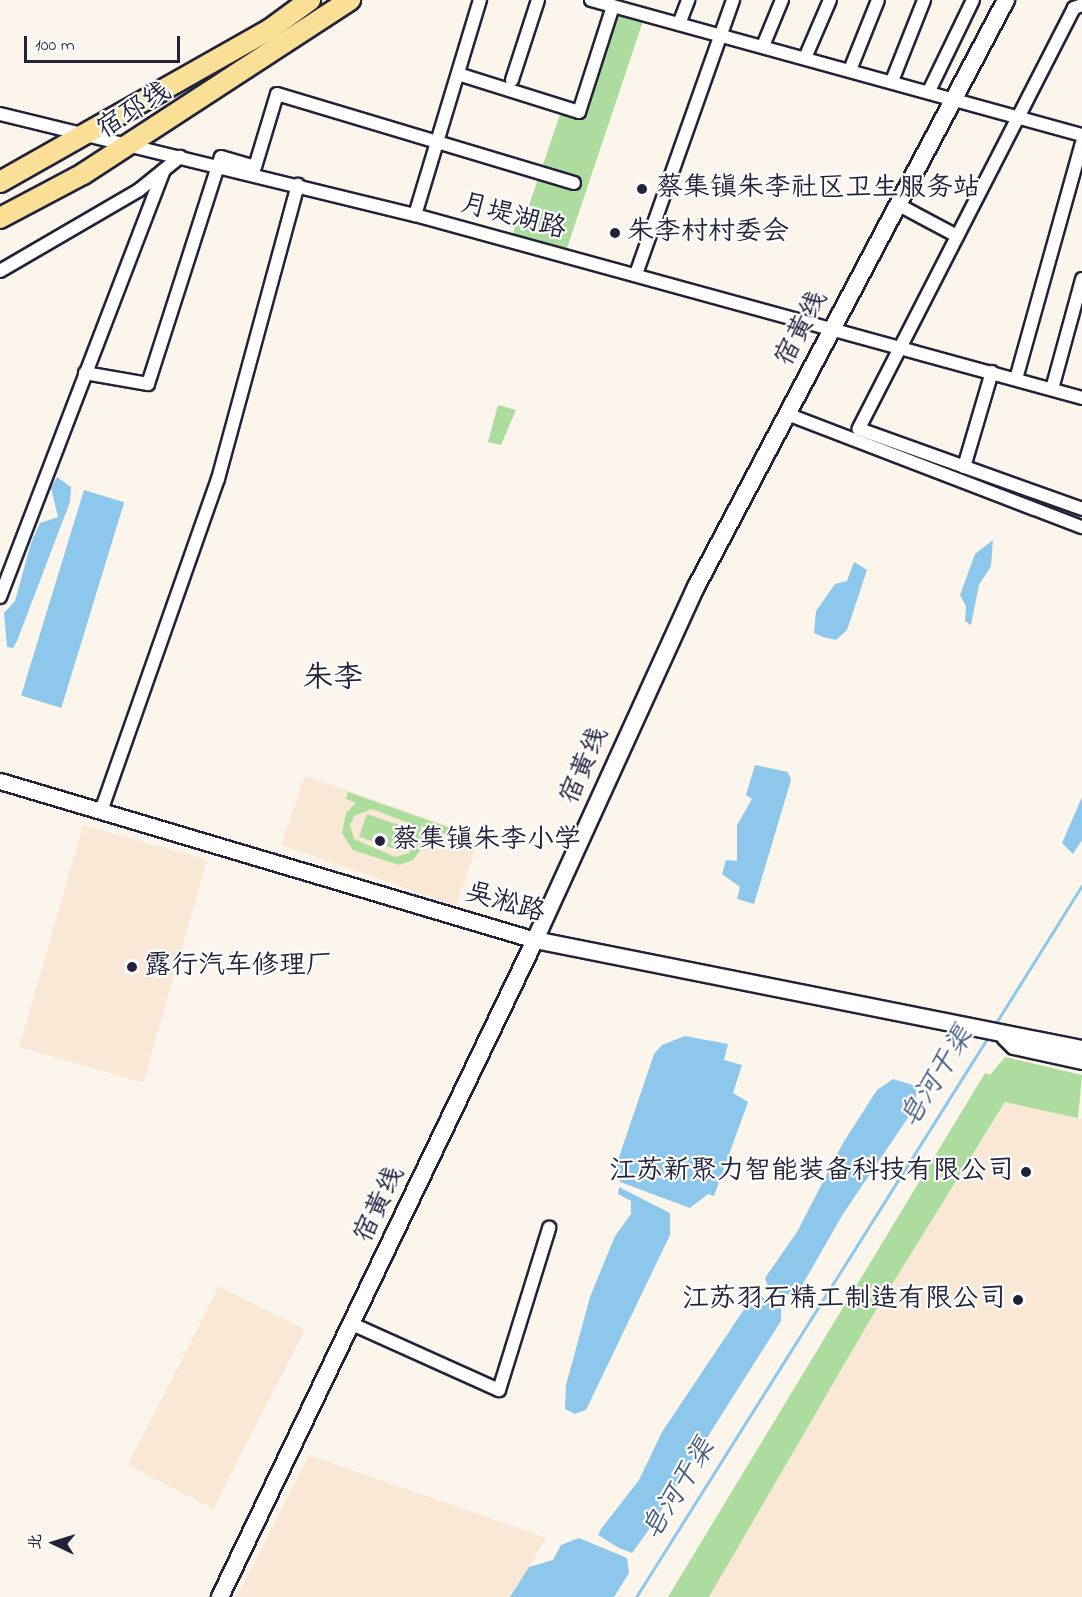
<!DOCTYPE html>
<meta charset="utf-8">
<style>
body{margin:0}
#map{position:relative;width:1082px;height:1597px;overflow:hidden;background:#fcf5ec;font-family:"Indie Flower","LXGW WenKai TC",sans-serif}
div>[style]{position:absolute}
.built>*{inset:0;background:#f8e8d5;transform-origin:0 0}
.green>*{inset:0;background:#acdd9e;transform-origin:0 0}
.water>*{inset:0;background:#8dc8ec;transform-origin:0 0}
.stream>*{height:3px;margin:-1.5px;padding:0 1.5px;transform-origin:1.5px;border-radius:1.5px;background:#8dc8ec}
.roads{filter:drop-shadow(2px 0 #22223b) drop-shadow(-2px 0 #22223b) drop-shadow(0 2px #22223b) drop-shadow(0 -2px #22223b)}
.minor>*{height:12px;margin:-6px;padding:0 6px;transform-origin:6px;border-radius:6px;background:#fff}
.tertiary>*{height:15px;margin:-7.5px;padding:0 7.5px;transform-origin:7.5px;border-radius:7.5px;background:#fff}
.secondary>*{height:16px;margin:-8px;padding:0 8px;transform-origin:8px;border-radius:8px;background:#fff}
.primary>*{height:20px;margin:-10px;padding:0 10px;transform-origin:10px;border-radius:10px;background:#fadf96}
.dots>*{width:16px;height:16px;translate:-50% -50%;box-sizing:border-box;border:3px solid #fff;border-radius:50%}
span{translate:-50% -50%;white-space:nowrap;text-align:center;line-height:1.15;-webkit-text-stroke:4.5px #fff;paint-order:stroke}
.street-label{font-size:27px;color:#22223b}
.poi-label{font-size:27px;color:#22223b}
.left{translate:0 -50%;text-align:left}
.right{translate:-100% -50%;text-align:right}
.water-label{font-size:28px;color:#475c79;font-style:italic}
.quarter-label{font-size:30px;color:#22223b}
.north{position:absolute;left:24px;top:1513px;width:60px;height:60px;-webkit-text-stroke:4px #fff;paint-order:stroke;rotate:274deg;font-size:16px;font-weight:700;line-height:24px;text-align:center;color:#22223b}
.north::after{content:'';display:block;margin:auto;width:21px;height:27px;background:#22223b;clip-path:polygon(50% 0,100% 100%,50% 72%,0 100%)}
.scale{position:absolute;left:24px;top:36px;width:156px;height:27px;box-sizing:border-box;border:3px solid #22223b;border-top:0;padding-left:8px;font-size:18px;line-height:21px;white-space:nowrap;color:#22223b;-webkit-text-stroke:4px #fff;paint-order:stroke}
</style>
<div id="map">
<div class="built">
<i style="left:305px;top:776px;width:185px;height:73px;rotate:19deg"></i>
<i style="left:83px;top:825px;width:129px;height:231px;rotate:16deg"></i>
<i style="clip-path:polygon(1006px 1102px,1082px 1119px,1082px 1597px,709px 1597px,870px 1320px)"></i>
<i style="left:219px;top:1286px;width:96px;height:201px;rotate:27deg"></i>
<i style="clip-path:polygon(309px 1455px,458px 1507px,546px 1538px,512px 1597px,237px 1597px)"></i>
</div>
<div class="green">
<i style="clip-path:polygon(617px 12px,643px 21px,567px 248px,513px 234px,519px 213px,526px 214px,562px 109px,582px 115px)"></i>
<i style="clip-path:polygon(498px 405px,516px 410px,501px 445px,488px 442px)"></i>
<i style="clip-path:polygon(evenodd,348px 792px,453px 829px,451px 836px,421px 826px,422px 848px,413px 860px,399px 865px,353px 850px,342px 833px,346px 813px,356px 803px,346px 799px,348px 792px,372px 809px,411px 824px,416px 839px,409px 853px,395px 857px,354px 839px,350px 825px,354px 816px,372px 809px)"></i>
<i style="left:367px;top:814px;width:43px;height:24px;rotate:19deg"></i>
<i style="clip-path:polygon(1005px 1057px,1082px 1075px,1078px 1118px,1005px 1102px,870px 1320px,709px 1597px,668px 1597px,985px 1073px,990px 1075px)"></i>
</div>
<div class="water">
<i style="clip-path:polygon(57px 477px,71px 487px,70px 502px,17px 641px,13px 648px,7px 647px,4px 613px,15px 601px,31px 543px,40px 523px,58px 517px,51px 488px)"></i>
<i style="left:84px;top:490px;width:42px;height:215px;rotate:17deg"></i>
<i style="clip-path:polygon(993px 540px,991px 566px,979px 585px,971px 625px,965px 621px,966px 606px,960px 595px,975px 554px)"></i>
<i style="clip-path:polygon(854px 562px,867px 570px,847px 630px,836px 640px,823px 637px,814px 633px,816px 611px,835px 584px,847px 581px)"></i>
<i style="clip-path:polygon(755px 765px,788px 772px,791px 780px,754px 904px,737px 899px,740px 887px,722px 874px,726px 860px,737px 861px,737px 825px,752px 799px,746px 795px)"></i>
<i style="clip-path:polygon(1082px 797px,1082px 840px,1073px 854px,1062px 843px)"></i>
<i style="clip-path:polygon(685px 1036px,728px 1044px,724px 1060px,742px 1065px,733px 1093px,748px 1102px,714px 1196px,708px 1194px,690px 1208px,620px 1182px,615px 1169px,654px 1054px,662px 1045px)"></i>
<i style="clip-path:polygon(893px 1079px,916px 1086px,916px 1106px,843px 1214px,796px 1296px,770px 1291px,765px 1278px,797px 1232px,843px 1143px,877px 1090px)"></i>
<i style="clip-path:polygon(619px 1187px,670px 1213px,670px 1235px,586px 1410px,575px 1414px,565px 1409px,566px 1385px,590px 1297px,615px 1236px,631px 1214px,631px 1201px,618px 1194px)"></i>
<i style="clip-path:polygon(755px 1293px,781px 1308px,781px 1321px,650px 1528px,632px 1553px,619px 1548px,598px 1535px,601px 1529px,639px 1480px,662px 1432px)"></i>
<i style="clip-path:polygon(579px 1538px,627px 1558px,629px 1573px,614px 1597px,510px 1597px,529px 1567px,553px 1560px,561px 1545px)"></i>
</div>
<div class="stream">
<i style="left:994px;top:1026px;width:166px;rotate:-58deg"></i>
<i style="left:636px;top:1597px;width:661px;rotate:-57.85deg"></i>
</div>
<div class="roads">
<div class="minor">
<i style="left:591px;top:0;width:509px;rotate:15.37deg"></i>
<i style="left:1082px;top:5px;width:9px;rotate:159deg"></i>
<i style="left:1074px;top:8px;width:473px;rotate:117.1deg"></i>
<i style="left:859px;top:429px;width:237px;rotate:19.7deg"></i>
<i style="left:679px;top:24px;width:26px;rotate:-69deg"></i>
<i style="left:763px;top:46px;width:50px;rotate:-67.6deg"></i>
<i style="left:805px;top:58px;width:63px;rotate:-66.7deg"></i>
<i style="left:850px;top:70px;width:75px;rotate:-68.2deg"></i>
<i style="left:458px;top:74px;width:127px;rotate:17.4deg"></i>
<i style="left:579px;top:112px;width:111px;rotate:-72.2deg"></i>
<i style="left:512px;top:80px;width:84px;rotate:-72deg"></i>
<i style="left:892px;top:81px;width:87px;rotate:-68.4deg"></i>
<i style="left:929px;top:91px;width:101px;rotate:-64.2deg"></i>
<i style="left:0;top:114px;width:427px;rotate:13.7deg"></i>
<i style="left:415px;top:215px;width:692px;rotate:15.34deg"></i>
<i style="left:897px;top:204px;width:68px;rotate:28.1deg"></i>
<i style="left:415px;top:215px;width:225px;rotate:-73.2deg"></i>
<i style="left:0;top:271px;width:161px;rotate:-30.2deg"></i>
<i style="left:139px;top:190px;width:53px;rotate:-38.8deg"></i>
<i style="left:636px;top:274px;width:291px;rotate:-70.5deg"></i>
<i style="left:85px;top:373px;width:64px;rotate:9.9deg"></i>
<i style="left:148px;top:384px;width:238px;rotate:-72.2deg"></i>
<i style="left:221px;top:157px;width:35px;rotate:16deg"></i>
<i style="left:255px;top:167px;width:76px;rotate:-73.2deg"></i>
<i style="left:277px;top:94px;width:310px;rotate:16.7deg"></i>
<i style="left:1016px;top:379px;width:245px;rotate:-74.4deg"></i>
<i style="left:1052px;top:389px;width:114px;rotate:-74.7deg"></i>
<i style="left:787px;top:414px;width:316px;rotate:21deg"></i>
<i style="left:964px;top:467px;width:99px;rotate:-73.6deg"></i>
<i style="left:0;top:597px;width:457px;rotate:-69deg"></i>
<i style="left:101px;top:811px;width:352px;rotate:-70.6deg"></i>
<i style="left:218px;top:479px;width:305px;rotate:-74.8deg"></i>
<i style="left:352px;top:1324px;width:161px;rotate:24.2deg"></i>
<i style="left:499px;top:1390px;width:170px;rotate:-72.8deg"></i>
</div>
<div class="tertiary">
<i style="left:0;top:781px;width:558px;rotate:16.55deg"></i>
</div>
<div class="secondary">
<i style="left:535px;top:940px;width:558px;rotate:11.27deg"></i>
<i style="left:1005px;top:1037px;width:13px;rotate:45deg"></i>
<i style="left:1014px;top:1046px;width:70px;rotate:12.4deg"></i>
<i style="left:220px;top:1597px;width:729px;rotate:-64.38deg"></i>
<i style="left:535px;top:940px;width:388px;rotate:-65.5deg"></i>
<i style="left:696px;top:587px;width:664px;rotate:-62.16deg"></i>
</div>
<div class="primary">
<i style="left:0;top:182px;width:309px;rotate:-29.5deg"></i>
<i style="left:269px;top:30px;width:51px;rotate:-36.2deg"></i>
<i style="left:0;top:218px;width:94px;rotate:-27.9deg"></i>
<i style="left:83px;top:174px;width:319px;rotate:-33.1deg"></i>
</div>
</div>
<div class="dots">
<i style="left:642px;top:189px;background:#22223b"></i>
<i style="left:615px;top:233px;background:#22223b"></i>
<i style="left:380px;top:841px;background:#22223b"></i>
<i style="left:132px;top:967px;background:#22223b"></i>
<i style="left:1026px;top:1172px;background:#22223b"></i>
<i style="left:1018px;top:1300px;background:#22223b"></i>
</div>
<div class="street-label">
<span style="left:134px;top:111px;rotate:-32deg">宿邳线</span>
<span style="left:513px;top:217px;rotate:15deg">月堤湖路</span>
<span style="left:802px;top:329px;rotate:-62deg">宿黄线</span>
<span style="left:585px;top:766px;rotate:-66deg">宿黄线</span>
<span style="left:505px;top:903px;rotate:16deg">吴淞路</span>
<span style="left:380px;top:1205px;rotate:-64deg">宿黄线</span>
</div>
<div class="poi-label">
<span class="left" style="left:656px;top:189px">蔡集镇朱李社区卫生服务站</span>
<span class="left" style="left:627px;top:233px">朱李村村委会</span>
<span class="left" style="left:392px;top:841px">蔡集镇朱李小学</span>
<span class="left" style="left:144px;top:967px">露行汽车修理厂</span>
<span class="right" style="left:1014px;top:1172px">江苏新聚力智能装备科技有限公司</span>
<span class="right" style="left:1006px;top:1300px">江苏羽石精工制造有限公司</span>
</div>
<div class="water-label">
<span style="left:938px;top:1078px;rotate:-58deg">皂河干渠</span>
<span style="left:680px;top:1490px;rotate:-58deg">皂河干渠</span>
</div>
<div class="quarter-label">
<span style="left:333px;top:679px">朱李</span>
</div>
<div class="north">北</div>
<div class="scale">100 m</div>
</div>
